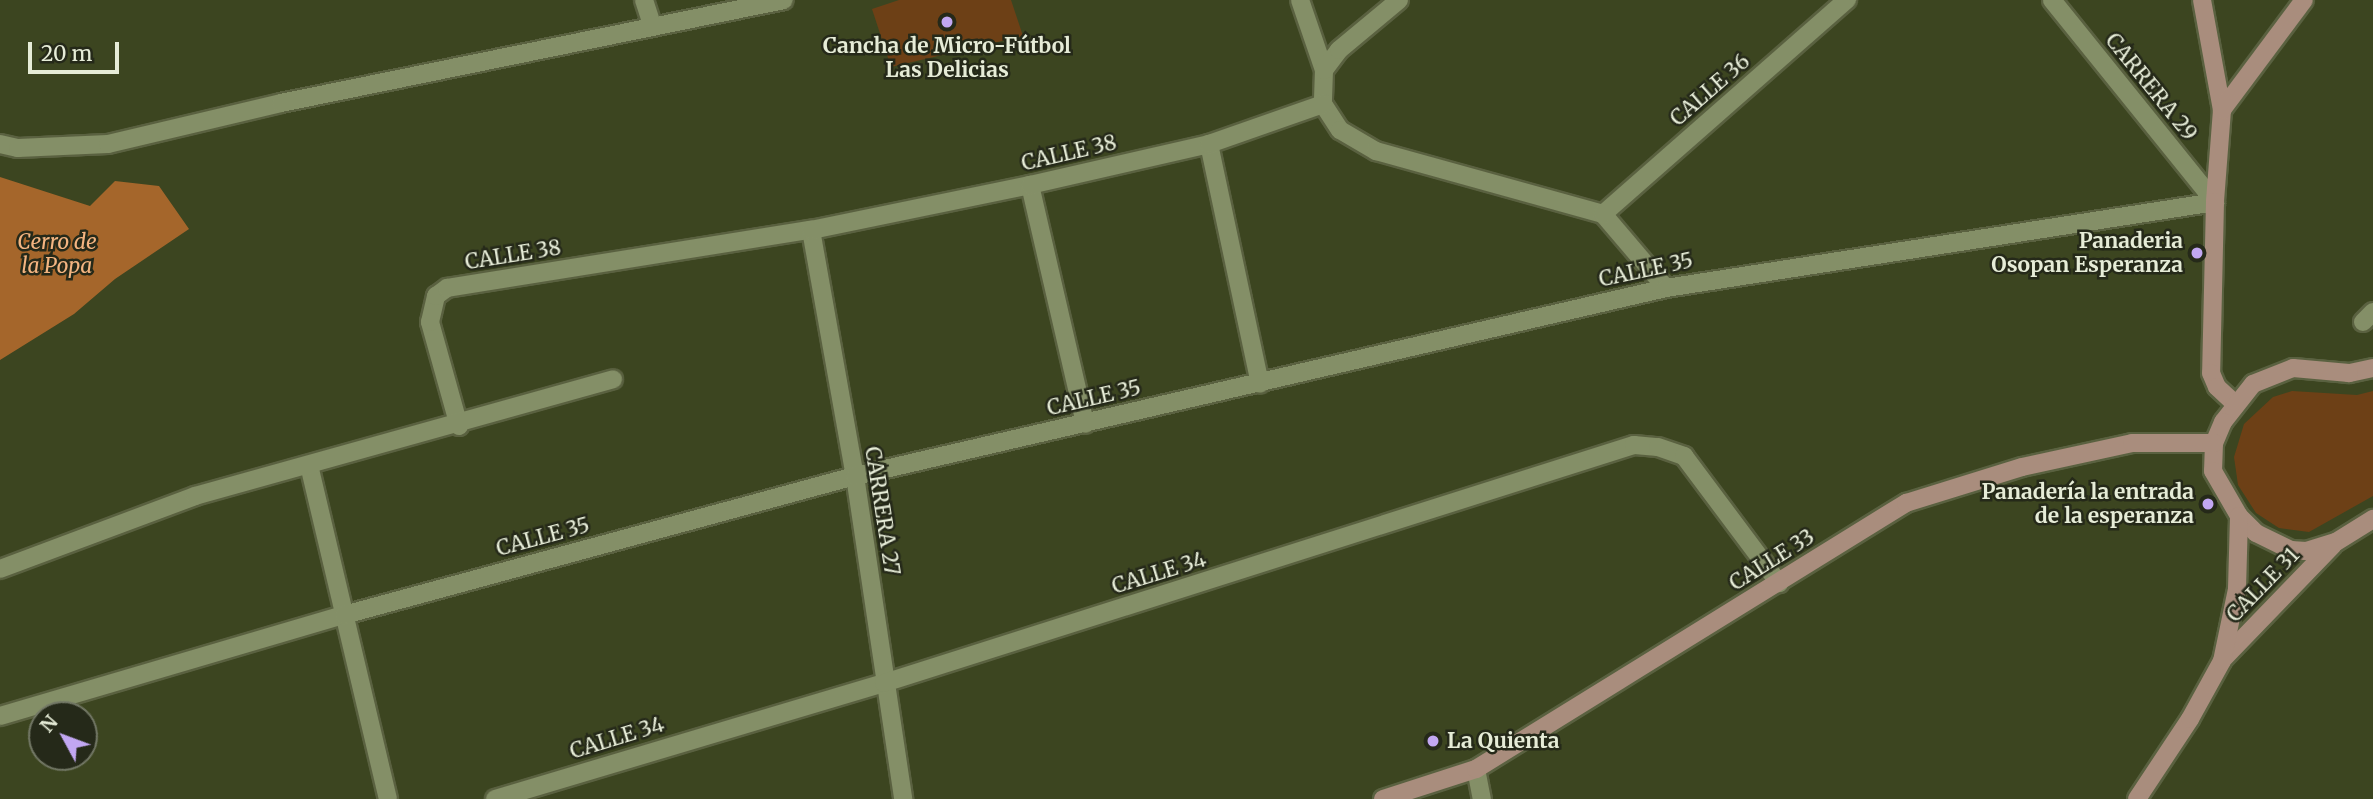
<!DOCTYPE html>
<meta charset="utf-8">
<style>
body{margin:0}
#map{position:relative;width:2373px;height:799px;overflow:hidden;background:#3c4520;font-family:Merriweather,serif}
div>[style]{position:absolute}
.green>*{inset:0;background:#6d4016}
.forest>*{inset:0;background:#a5662b}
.roads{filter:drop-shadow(2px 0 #5a6140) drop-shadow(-2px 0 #5a6140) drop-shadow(0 2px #5a6140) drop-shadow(0 -2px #5a6140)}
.street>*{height:18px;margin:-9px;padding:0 9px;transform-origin:9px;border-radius:9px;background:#848f67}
.secondary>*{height:18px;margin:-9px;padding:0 9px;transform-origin:9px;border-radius:9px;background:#a98d7d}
.dots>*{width:19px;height:19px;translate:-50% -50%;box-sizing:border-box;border:4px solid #252919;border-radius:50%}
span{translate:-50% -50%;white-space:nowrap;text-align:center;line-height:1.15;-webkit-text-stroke:5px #252919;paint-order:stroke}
.poi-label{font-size:21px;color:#e6ecd7;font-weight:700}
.right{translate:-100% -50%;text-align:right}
.left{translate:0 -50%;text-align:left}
.street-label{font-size:21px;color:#e6ecd7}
.park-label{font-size:21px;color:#f4b581;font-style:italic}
.north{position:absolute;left:28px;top:701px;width:70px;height:70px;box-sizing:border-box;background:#252919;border:2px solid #727765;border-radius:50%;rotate:311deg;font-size:19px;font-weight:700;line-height:28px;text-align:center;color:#e6ecd7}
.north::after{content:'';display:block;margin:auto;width:24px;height:32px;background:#c2a7f2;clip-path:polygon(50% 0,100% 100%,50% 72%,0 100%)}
.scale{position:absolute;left:28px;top:42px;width:91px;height:32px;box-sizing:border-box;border:4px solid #e6ecd7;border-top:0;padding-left:9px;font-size:21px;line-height:24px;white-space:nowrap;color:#e6ecd7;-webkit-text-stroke:5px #252919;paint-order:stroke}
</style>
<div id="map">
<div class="green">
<i style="clip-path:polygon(899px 0,1011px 0,1023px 36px,891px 67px,872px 9px)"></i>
<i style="clip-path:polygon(2292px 391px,2357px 395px,2373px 391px,2373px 496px,2309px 532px,2279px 528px,2256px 513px,2238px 485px,2234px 457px,2244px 424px,2273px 397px)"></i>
</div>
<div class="forest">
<i style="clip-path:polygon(0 177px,90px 206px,115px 181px,159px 186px,189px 229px,115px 279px,74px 314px,0 360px)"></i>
</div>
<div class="roads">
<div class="street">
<i style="left:644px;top:0;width:28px;rotate:72deg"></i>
<i style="left:1300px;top:0;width:74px;rotate:71.1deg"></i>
<i style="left:1324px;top:70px;width:34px;rotate:92deg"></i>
<i style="left:2052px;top:0;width:260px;rotate:51.1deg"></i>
<i style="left:1324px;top:70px;width:25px;rotate:-53deg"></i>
<i style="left:1339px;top:50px;width:78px;rotate:-39.8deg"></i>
<i style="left:1323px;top:104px;width:31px;rotate:57deg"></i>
<i style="left:1340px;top:130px;width:42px;rotate:30.3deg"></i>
<i style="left:1376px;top:151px;width:236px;rotate:15.5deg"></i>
<i style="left:1603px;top:214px;width:97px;rotate:49.6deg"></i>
<i style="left:0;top:144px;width:18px;rotate:13deg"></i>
<i style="left:18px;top:148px;width:90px;rotate:-2.5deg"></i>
<i style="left:108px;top:144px;width:178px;rotate:-13.3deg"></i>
<i style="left:281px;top:103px;width:513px;rotate:-11.57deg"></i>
<i style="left:1209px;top:144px;width:245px;rotate:78deg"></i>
<i style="left:1030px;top:185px;width:245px;rotate:77deg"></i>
<i style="left:1603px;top:214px;width:325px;rotate:-41.3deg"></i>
<i style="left:811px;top:230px;width:250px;rotate:79.9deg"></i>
<i style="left:855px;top:476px;width:327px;rotate:81.5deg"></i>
<i style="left:2363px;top:322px;width:14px;rotate:-45deg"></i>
<i style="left:459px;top:426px;width:108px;rotate:-105.6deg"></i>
<i style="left:430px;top:322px;width:27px;rotate:-77deg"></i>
<i style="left:436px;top:296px;width:14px;rotate:-36deg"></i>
<i style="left:447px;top:288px;width:369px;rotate:-9.1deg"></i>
<i style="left:811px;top:230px;width:224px;rotate:-11.6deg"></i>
<i style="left:1030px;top:185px;width:184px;rotate:-12.9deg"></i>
<i style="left:1209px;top:144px;width:121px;rotate:-19.3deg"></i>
<i style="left:309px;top:465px;width:343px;rotate:76.7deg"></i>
<i style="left:0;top:569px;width:208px;rotate:-20.5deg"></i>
<i style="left:195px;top:496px;width:434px;rotate:-15.6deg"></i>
<i style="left:0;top:716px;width:359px;rotate:-16.4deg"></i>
<i style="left:344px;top:615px;width:530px;rotate:-15.22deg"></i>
<i style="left:855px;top:476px;width:833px;rotate:-13.05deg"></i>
<i style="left:1666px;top:288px;width:556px;rotate:-8.9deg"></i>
<i style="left:1476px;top:769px;width:31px;rotate:79deg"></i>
<i style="left:495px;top:799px;width:406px;rotate:-16.6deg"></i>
<i style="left:884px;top:683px;width:787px;rotate:-17.61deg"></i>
<i style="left:1634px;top:445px;width:24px;rotate:5deg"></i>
<i style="left:1658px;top:447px;width:28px;rotate:19deg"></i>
<i style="left:1684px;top:456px;width:159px;rotate:53.2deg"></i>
</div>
<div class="secondary">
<i style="left:2202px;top:0;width:112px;rotate:79.7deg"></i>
<i style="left:2222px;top:110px;width:92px;rotate:94.4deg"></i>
<i style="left:2215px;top:202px;width:171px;rotate:91.3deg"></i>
<i style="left:2211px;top:373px;width:15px;rotate:67deg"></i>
<i style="left:2217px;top:387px;width:23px;rotate:43deg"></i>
<i style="left:2222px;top:110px;width:137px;rotate:-53.3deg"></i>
<i style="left:2373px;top:368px;width:25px;rotate:168deg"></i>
<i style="left:2349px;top:373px;width:56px;rotate:-174.9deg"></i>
<i style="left:2293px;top:368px;width:43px;rotate:158.2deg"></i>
<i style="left:2253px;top:384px;width:48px;rotate:128.3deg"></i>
<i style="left:2223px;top:422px;width:23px;rotate:113deg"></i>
<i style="left:2214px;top:443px;width:28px;rotate:92deg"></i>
<i style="left:2213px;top:471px;width:52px;rotate:60deg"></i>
<i style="left:2239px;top:516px;width:24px;rotate:45deg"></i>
<i style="left:2256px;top:533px;width:39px;rotate:26deg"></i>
<i style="left:2291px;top:550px;width:15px;rotate:4deg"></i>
<i style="left:2306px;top:551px;width:31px;rotate:-17deg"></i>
<i style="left:2336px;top:542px;width:44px;rotate:-31.9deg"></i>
<i style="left:2224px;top:658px;width:157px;rotate:-46deg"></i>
<i style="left:1383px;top:799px;width:98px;rotate:-17.9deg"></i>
<i style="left:1476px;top:769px;width:506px;rotate:-31.74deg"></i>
<i style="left:1906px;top:503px;width:121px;rotate:-17.2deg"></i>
<i style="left:2022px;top:467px;width:113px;rotate:-12.3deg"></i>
<i style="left:2132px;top:443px;width:82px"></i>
<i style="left:2137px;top:799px;width:96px;rotate:-56.5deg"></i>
<i style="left:2190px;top:719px;width:66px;rotate:-61.1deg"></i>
<i style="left:2222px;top:661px;width:74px;rotate:-78.2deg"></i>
<i style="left:2237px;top:589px;width:73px;rotate:-88.4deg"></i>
</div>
</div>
<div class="dots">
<i style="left:947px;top:22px;background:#c2a7f2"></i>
<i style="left:2197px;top:253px;background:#c2a7f2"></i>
<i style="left:2208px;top:504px;background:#c2a7f2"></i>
<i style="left:1433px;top:741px;background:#c2a7f2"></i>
</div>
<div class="poi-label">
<span style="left:947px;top:58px">Cancha de Micro-Fútbol<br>Las Delicias</span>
<span class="right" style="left:2183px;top:253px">Panaderia<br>Osopan Esperanza</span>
<span class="right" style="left:2194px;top:504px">Panadería la entrada<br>de la esperanza</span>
<span class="left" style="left:1447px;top:741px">La Quienta</span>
</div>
<div class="street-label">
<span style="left:2151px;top:87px;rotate:51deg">CARRERA 29</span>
<span style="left:1710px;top:90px;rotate:-41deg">CALLE 36</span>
<span style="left:1069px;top:153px;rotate:-13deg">CALLE 38</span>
<span style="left:513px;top:255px;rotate:-9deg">CALLE 38</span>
<span style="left:1646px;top:270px;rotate:-12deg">CALLE 35</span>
<span style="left:1094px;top:398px;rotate:-13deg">CALLE 35</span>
<span style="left:882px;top:511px;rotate:81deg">CARRERA 27</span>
<span style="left:543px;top:537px;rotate:-15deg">CALLE 35</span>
<span style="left:1772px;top:560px;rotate:-32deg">CALLE 33</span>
<span style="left:1159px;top:573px;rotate:-17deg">CALLE 34</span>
<span style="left:2263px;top:585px;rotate:-46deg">CALLE 31</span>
<span style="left:617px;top:738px;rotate:-17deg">CALLE 34</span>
</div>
<div class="park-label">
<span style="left:57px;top:254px">Cerro de<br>la Popa</span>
</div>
<div class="north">N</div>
<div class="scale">20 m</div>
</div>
